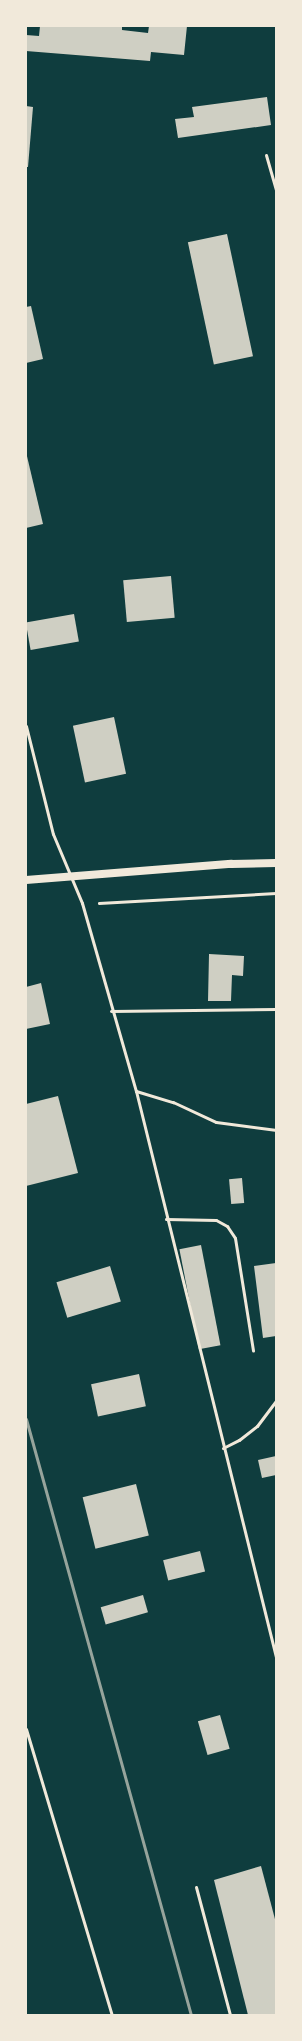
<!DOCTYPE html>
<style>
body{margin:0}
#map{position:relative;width:302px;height:2041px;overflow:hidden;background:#0f3d3e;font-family:"DM Sans",sans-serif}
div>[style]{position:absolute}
.building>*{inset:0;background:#cfcfc3;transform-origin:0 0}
.path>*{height:2.5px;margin:-1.25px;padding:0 1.25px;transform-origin:1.25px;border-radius:1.25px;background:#f1e9da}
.service>*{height:3px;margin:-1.5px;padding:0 1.5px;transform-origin:1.5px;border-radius:1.5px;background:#f1e9da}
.secondary>*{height:8px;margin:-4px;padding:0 4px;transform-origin:4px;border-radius:4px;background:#f1e9da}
.rail>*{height:3px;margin:-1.5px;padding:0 1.5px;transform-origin:1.5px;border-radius:1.5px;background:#97a49c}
span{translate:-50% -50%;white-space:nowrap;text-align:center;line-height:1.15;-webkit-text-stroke:4px #f1e9da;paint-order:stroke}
.frame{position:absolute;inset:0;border:27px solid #f1e9da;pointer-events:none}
</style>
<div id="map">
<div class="building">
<i style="clip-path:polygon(40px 26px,122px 26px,122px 30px,148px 33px,149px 26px,187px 26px,184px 55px,151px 52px,150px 61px,26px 51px,26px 35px,39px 36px)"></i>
<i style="clip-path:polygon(267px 97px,271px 125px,178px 138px,175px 119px,194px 117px,192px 107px)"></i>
<i style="clip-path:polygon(26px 106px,33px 107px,28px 167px,26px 167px)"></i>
<i style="left:227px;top:234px;width:125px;height:40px;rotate:78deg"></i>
<i style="clip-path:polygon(31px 306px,43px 359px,26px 363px,26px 307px)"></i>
<i style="clip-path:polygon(26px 452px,43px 524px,26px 528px)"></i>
<i style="left:171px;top:576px;width:42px;height:48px;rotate:85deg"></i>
<i style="left:74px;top:614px;width:28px;height:49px;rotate:80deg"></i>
<i style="left:114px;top:717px;width:58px;height:42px;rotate:78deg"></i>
<i style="clip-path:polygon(209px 954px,244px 956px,243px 976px,232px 975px,231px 1001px,208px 1001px)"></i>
<i style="clip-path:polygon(41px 983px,50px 1024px,26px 1029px,26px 987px)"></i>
<i style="clip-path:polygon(58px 1096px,78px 1173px,26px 1186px,26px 1104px)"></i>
<i style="left:242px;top:1178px;width:25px;height:13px;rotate:85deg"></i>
<i style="left:201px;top:1245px;width:102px;height:22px;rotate:79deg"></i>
<i style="clip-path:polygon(276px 1263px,276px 1336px,263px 1338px,254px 1266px)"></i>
<i style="left:110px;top:1266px;width:37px;height:56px;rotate:73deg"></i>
<i style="left:139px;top:1374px;width:33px;height:49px;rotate:78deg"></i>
<i style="clip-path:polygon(276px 1456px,276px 1475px,262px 1478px,258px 1460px)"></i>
<i style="left:136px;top:1484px;width:53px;height:55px;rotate:76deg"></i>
<i style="left:200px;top:1551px;width:21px;height:38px;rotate:76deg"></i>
<i style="left:143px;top:1595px;width:18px;height:44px;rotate:74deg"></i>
<i style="left:220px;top:1715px;width:35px;height:23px;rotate:74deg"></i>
<i style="clip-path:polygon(261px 1866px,276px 1923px,276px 2015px,248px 2015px,214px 1880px)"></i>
</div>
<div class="path">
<i style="left:99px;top:903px;width:177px;rotate:-3.2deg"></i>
</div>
<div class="service">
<i style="left:266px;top:155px;width:37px;rotate:74deg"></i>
<i style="left:26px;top:726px;width:111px;rotate:76deg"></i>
<i style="left:53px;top:834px;width:75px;rotate:67.2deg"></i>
<i style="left:82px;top:903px;width:196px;rotate:74deg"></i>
<i style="left:136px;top:1091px;width:583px;rotate:76.11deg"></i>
<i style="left:111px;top:1011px;width:165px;rotate:-0.7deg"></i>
<i style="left:136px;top:1091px;width:39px;rotate:17deg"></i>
<i style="left:173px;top:1102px;width:47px;rotate:24.9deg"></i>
<i style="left:216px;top:1122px;width:61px;rotate:7.6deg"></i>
<i style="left:166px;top:1219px;width:50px;rotate:1.1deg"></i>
<i style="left:216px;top:1220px;width:13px;rotate:29deg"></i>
<i style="left:227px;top:1226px;width:14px;rotate:56deg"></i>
<i style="left:235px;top:1238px;width:114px;rotate:80.9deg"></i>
<i style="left:223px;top:1448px;width:18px;rotate:-27deg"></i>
<i style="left:239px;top:1440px;width:23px;rotate:-38deg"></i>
<i style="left:257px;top:1426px;width:31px;rotate:-53deg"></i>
<i style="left:26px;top:1729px;width:299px;rotate:73.3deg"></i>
<i style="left:196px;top:1887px;width:132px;rotate:75.1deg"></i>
</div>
<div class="secondary">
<i style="left:26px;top:880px;width:206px;rotate:-4.5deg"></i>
<i style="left:231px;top:864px;width:45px;rotate:-1.3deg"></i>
</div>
<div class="rail">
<i style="left:26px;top:1419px;width:618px;rotate:74.53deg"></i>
</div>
<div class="frame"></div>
</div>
